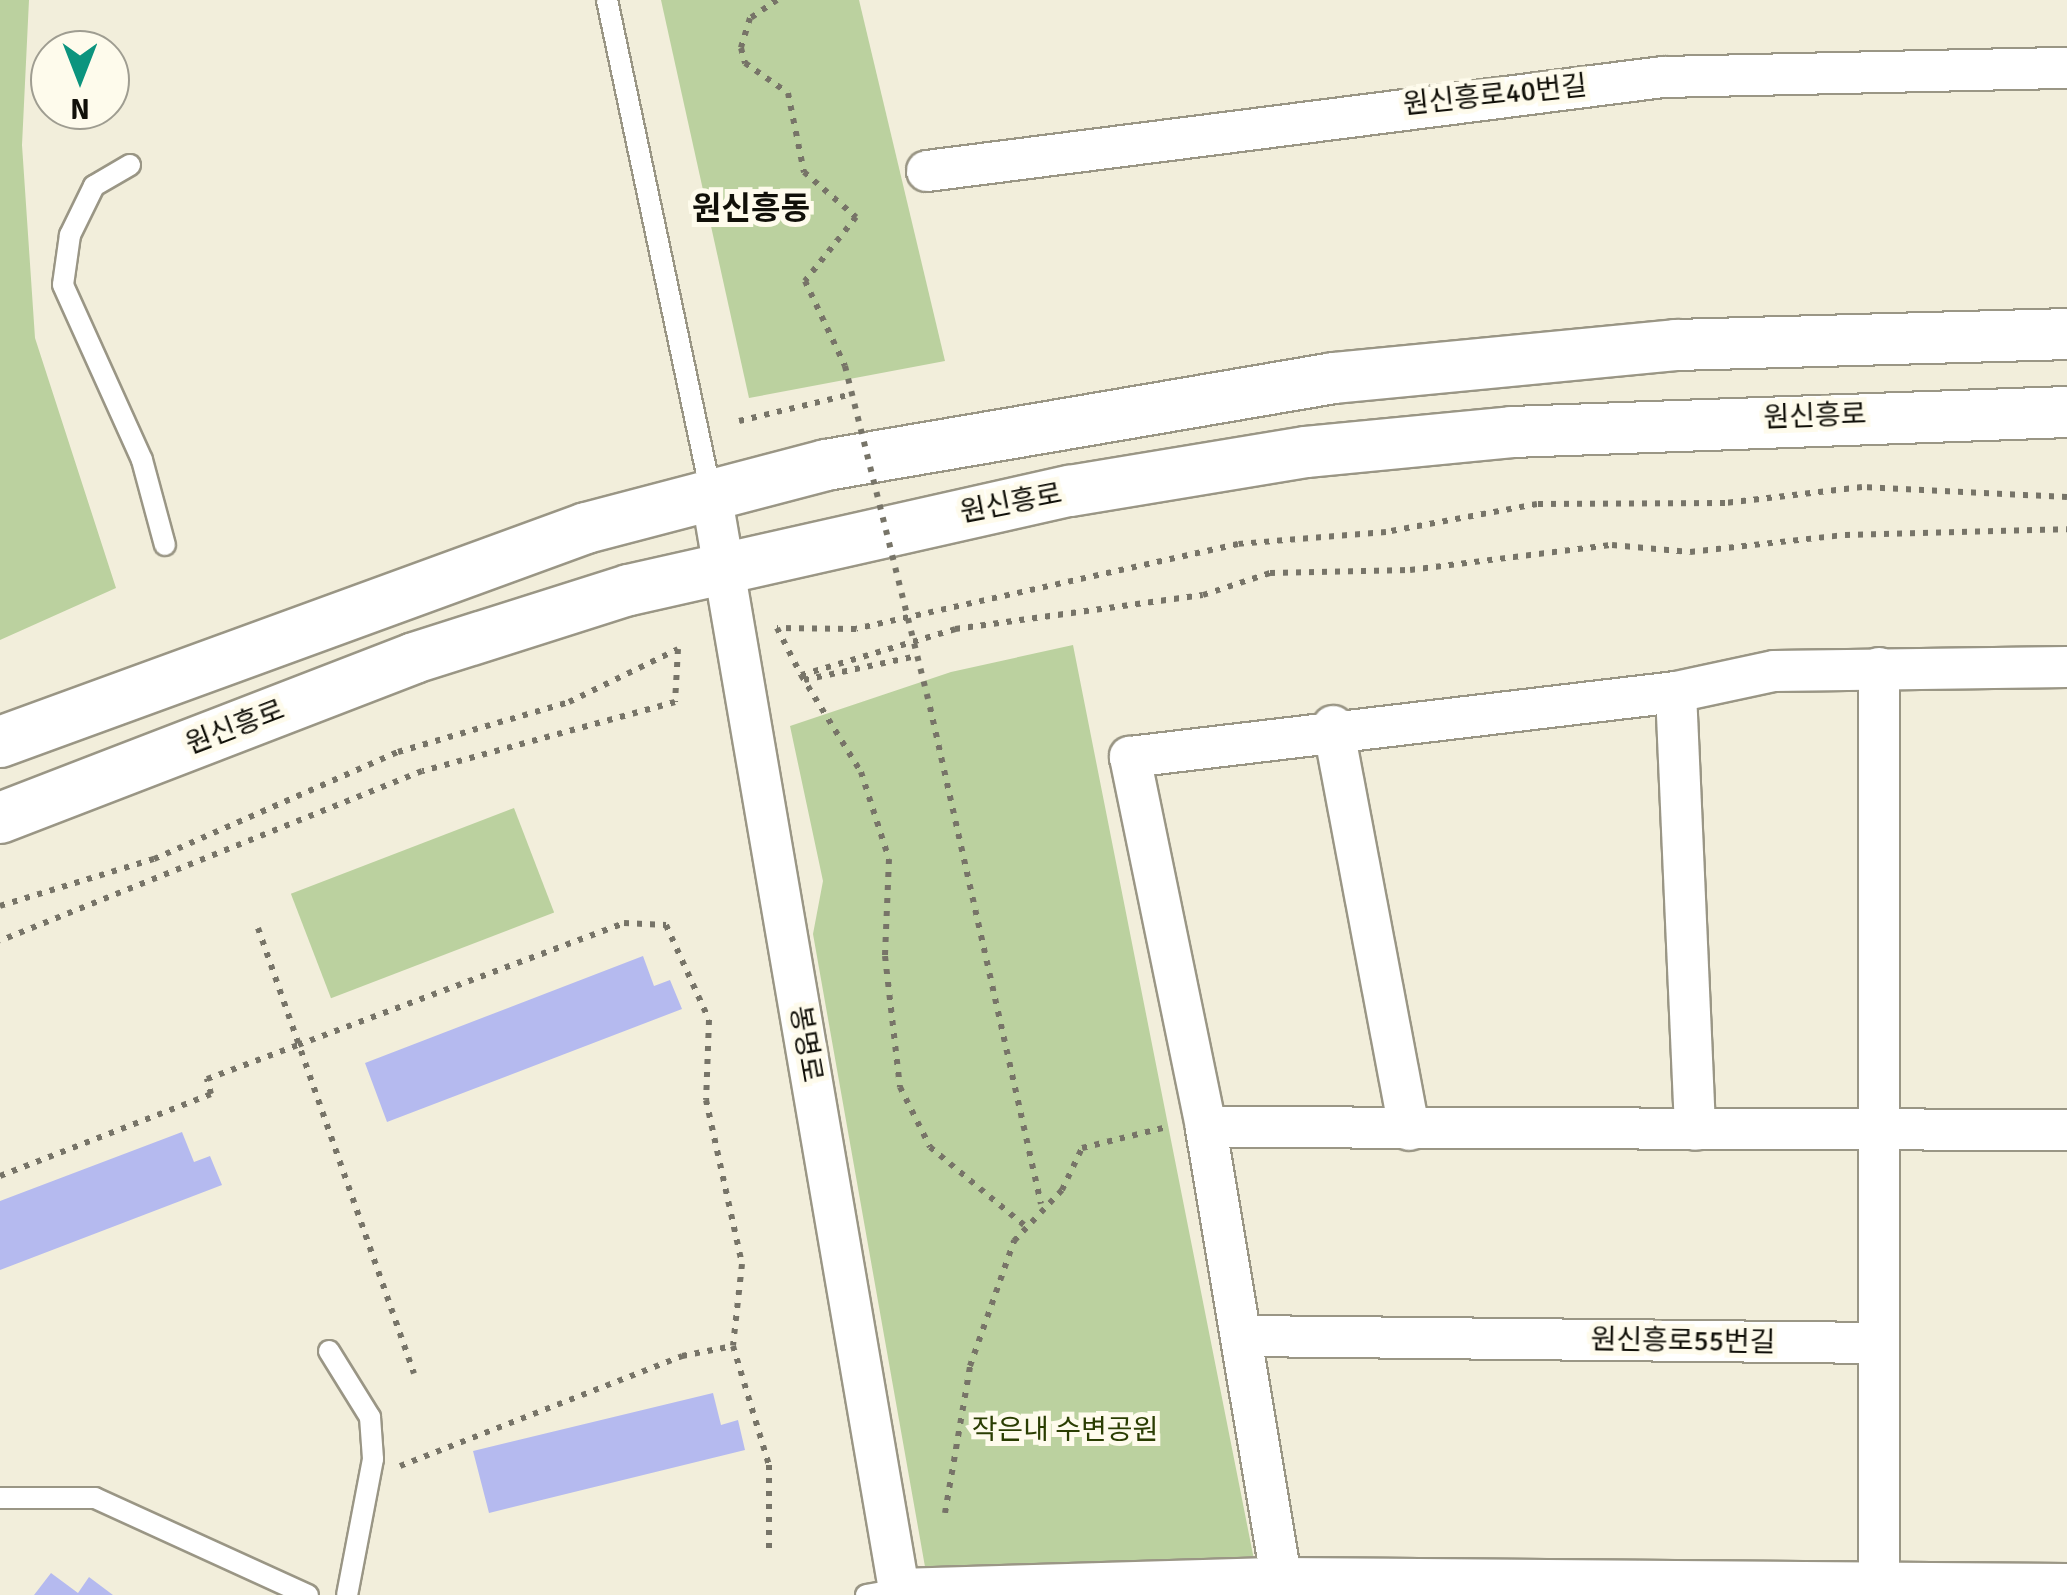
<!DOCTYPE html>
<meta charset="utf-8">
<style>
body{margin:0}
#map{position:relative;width:2067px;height:1595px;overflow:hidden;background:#f2eedb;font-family:Signika,"Noto Sans KR",sans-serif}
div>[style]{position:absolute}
.green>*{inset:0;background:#bbd19f;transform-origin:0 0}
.building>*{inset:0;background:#b5baef}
.path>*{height:6px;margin-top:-3px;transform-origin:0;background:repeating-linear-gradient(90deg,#777468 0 5px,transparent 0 13px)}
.roads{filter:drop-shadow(2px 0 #9a9685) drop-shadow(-2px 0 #9a9685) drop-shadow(0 2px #9a9685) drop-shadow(0 -2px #9a9685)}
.service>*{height:20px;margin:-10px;padding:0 10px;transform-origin:10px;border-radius:10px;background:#fff}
.minor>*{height:40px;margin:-20px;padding:0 20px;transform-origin:20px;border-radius:20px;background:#fff}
.tertiary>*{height:50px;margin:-25px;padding:0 25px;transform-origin:25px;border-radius:25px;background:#fff}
.path-bridge>*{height:6px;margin-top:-3px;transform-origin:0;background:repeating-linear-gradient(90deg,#777468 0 5px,transparent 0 13px)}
span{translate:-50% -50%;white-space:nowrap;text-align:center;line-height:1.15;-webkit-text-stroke:10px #fefbec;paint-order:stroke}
.street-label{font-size:28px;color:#111009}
.park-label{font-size:28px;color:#2a3d02}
.quarter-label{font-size:32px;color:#111009;font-weight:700}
.north{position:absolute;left:30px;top:30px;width:100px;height:100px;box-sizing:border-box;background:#fefbec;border:2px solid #9f9d91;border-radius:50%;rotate:180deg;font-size:28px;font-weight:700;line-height:40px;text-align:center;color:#111009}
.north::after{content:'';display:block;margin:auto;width:35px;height:45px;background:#0c947e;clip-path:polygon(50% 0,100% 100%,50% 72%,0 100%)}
</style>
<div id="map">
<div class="green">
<i style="clip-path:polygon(0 0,29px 0,22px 145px,35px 338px,116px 588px,0 640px)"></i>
<i style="clip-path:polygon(661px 0,859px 0,945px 361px,749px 398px)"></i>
<i style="clip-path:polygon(1073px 645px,1261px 1595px,930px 1595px,813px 934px,823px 881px,790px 726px,951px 672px)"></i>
<i style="left:514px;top:808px;width:112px;height:239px;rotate:69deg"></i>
</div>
<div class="building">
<i style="clip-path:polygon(643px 956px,654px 986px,670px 980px,682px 1009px,387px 1122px,365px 1063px)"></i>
<i style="clip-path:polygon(182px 1132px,194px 1162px,210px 1156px,222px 1185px,0 1270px,0 1201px)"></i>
<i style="clip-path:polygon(713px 1393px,721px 1425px,738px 1420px,745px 1450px,489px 1513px,473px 1451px)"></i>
<i style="clip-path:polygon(51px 1573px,78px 1593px,89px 1577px,113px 1595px,34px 1595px)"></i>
</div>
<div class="path">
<i style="left:777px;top:0;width:32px;rotate:146deg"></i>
<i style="left:750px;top:18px;width:31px;rotate:107deg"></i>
<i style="left:741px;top:48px;width:16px;rotate:75deg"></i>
<i style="left:745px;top:63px;width:52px;rotate:34.9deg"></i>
<i style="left:788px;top:93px;width:81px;rotate:78.6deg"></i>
<i style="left:804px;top:172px;width:69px;rotate:40.9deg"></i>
<i style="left:856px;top:217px;width:82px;rotate:128.6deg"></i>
<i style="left:805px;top:281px;width:94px;rotate:64.8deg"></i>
<i style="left:739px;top:421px;width:116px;rotate:-13.4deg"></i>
<i style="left:2067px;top:497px;width:205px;rotate:-177.2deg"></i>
<i style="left:1862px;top:487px;width:138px;rotate:173.3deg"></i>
<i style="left:1725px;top:503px;width:188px;rotate:179.7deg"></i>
<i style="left:1537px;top:504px;width:154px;rotate:169.5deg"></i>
<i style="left:1386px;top:532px;width:148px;rotate:175.4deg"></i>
<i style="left:1238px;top:544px;width:391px;rotate:167.5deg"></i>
<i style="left:856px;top:629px;width:79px;rotate:-179.3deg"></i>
<i style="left:777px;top:628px;width:53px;rotate:62.9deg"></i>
<i style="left:801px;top:675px;width:161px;rotate:-16.6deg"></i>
<i style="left:955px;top:629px;width:250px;rotate:-7.8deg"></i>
<i style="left:1203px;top:595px;width:71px;rotate:-18.2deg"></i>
<i style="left:1270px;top:573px;width:140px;rotate:-1.2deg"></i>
<i style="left:1410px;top:570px;width:204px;rotate:-7.1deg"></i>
<i style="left:1612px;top:545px;width:78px;rotate:5.1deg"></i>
<i style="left:1690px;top:552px;width:156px;rotate:-6.3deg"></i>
<i style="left:1845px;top:535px;width:222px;rotate:-1.5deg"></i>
<i style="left:801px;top:675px;width:114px;rotate:58.3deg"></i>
<i style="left:861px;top:772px;width:91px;rotate:72.2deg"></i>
<i style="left:889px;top:859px;width:97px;rotate:92.4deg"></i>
<i style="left:885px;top:956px;width:132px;rotate:83.5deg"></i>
<i style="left:900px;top:1087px;width:67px;rotate:63.4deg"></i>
<i style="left:930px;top:1147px;width:122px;rotate:39.7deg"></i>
<i style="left:804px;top:680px;width:116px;rotate:-12deg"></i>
<i style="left:930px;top:707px;width:509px;rotate:77.41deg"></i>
<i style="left:0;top:906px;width:161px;rotate:-17deg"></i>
<i style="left:154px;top:859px;width:266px;rotate:-23.7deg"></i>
<i style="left:398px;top:752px;width:178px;rotate:-16.3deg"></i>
<i style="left:569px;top:702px;width:121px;rotate:-25.9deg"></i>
<i style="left:678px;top:649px;width:53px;rotate:93.2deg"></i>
<i style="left:675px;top:702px;width:262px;rotate:164.7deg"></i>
<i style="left:422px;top:771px;width:455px;rotate:158.1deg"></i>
<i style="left:258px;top:928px;width:472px;rotate:70.7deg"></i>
<i style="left:0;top:1176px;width:226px;rotate:-21.2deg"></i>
<i style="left:211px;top:1094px;width:16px;rotate:-105deg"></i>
<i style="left:207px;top:1079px;width:97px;rotate:-20.5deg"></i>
<i style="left:298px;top:1045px;width:348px;rotate:-20.5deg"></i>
<i style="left:624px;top:923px;width:42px;rotate:2.7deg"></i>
<i style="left:666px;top:925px;width:104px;rotate:65.6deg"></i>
<i style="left:709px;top:1020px;width:80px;rotate:92.1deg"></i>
<i style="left:706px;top:1100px;width:168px;rotate:77.6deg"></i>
<i style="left:742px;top:1264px;width:82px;rotate:96.3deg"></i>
<i style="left:733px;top:1346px;width:124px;rotate:73.2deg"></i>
<i style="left:769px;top:1465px;width:84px;rotate:90deg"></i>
<i style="left:400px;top:1466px;width:303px;rotate:-21.3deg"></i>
<i style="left:682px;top:1356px;width:52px;rotate:-11.1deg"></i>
<i style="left:945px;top:1513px;width:149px;rotate:-80.3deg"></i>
<i style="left:970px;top:1366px;width:133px;rotate:-70.6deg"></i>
<i style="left:1014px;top:1241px;width:70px;rotate:-46.7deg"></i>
<i style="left:1062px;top:1190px;width:47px;rotate:-64.5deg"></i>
<i style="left:1082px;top:1148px;width:88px;rotate:-13.9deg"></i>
</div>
<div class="roads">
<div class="service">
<i style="left:607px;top:0;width:504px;rotate:78.09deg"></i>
<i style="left:130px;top:165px;width:42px;rotate:149.7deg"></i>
<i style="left:94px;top:186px;width:55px;rotate:116.1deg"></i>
<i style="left:70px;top:235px;width:50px;rotate:98deg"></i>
<i style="left:63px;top:285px;width:192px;rotate:65.7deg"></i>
<i style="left:142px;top:460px;width:88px;rotate:74.9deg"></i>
<i style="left:329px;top:1351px;width:78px;rotate:58.2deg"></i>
<i style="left:370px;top:1417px;width:42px;rotate:85.9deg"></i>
<i style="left:373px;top:1459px;width:138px;rotate:100.8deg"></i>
<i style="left:0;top:1498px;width:95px"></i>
<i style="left:95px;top:1498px;width:234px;rotate:24.5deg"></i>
<i style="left:866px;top:1595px;width:34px;rotate:-10deg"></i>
</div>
<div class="minor">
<i style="left:927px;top:171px;width:742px;rotate:-7.28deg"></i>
<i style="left:1663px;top:77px;width:404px;rotate:-1.3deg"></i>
<i style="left:711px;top:493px;width:1118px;rotate:80.27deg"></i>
<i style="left:1879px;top:668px;width:919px;rotate:90deg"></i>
<i style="left:1676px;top:692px;width:438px;rotate:87.5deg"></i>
<i style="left:1333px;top:726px;width:411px;rotate:79.3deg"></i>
<i style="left:1206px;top:1127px;width:861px;rotate:0.2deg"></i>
<i style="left:1243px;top:1336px;width:636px;rotate:0.63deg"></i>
<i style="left:899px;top:1589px;width:381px;rotate:-1.7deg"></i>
<i style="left:1280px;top:1578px;width:787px;rotate:0.44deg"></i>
<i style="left:1284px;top:1595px;width:474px;rotate:-99.5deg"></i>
<i style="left:1206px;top:1127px;width:378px;rotate:-101.6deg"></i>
<i style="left:1130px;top:757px;width:550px;rotate:-6.79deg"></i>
<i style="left:1676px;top:692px;width:100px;rotate:-12.1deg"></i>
<i style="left:1774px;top:671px;width:293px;rotate:-0.8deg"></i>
</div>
<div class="tertiary">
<i style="left:0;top:742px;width:624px;rotate:-20.06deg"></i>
<i style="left:586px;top:528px;width:248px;rotate:-14.7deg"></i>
<i style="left:826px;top:465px;width:515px;rotate:-9.72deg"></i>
<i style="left:1334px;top:378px;width:344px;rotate:-5.5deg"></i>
<i style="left:1676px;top:345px;width:391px;rotate:-1.6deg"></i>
<i style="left:0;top:818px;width:444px;rotate:-21.1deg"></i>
<i style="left:414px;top:658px;width:225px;rotate:-17.6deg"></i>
<i style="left:629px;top:590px;width:452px;rotate:-12.7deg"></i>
<i style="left:1070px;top:491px;width:239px;rotate:-9.4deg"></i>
<i style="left:1306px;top:452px;width:207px;rotate:-5.5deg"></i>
<i style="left:1512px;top:432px;width:555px;rotate:-2.06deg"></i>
</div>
</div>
<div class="path-bridge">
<i style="left:845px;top:366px;width:351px;rotate:76deg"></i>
</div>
<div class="street-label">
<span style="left:1495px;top:95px;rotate:-6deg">원신흥로40번길</span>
<span style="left:1815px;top:416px;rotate:-2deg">원신흥로</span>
<span style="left:1011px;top:503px;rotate:-11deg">원신흥로</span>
<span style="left:235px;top:727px;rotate:-21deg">원신흥로</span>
<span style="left:806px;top:1044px;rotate:80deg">봉명로</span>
<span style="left:1683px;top:1341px;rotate:1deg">원신흥로55번길</span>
</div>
<div class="park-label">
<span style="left:1065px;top:1430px">작은내 수변공원</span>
</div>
<div class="quarter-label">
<span style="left:751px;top:209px">원신흥동</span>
</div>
<div class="north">N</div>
</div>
